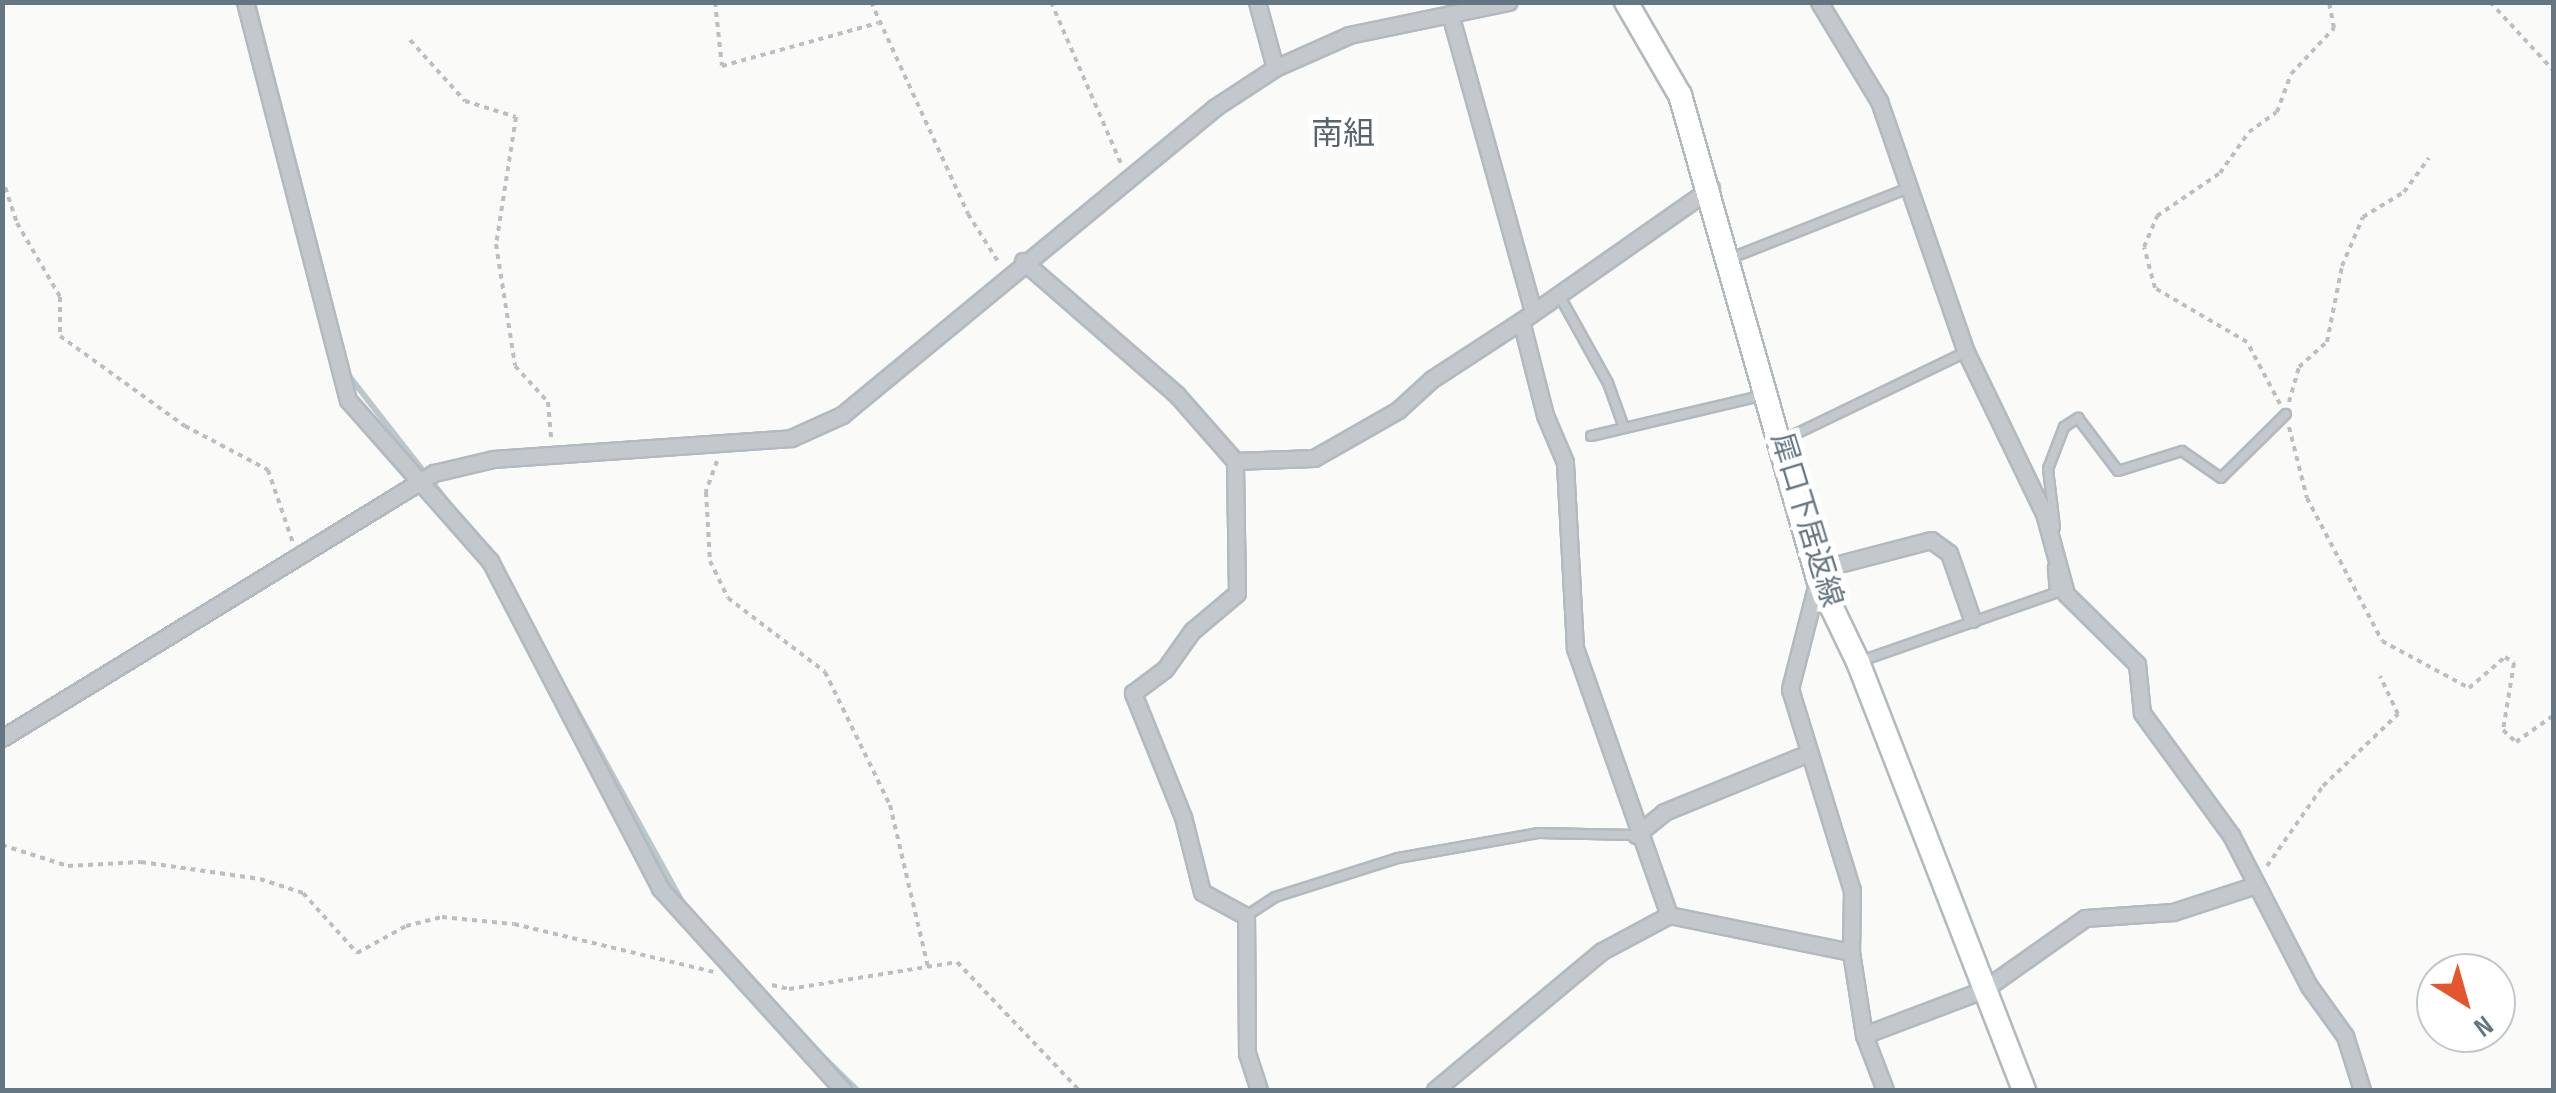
<!DOCTYPE html>
<meta charset="utf-8">
<style>
body{margin:0}
#map{position:relative;width:2556px;height:1093px;overflow:hidden;background:#fafaf8;font-family:"Sofia Sans Condensed","Noto Sans JP",sans-serif}
div>[style]{position:absolute}
.stream>*{height:6px;margin:-3px;padding:0 3px;transform-origin:3px;border-radius:3px;background:#bbc7cb}
.path>*{height:4px;margin-top:-2px;transform-origin:0;background:repeating-linear-gradient(90deg,#bbbfc2 0 5px,transparent 0 10px)}
.roads{filter:drop-shadow(2px 0 #b3babf) drop-shadow(-2px 0 #b3babf) drop-shadow(0 2px #b3babf) drop-shadow(0 -2px #b3babf)}
.lane>*{height:8px;margin:-4px;padding:0 4px;transform-origin:4px;border-radius:4px;background:#c3c8cc}
.street>*{height:15px;margin:-7.5px;padding:0 7.5px;transform-origin:7.5px;border-radius:7.5px;background:#c3c8cc}
.secondary>*{height:22px;margin:-11px;padding:0 11px;transform-origin:11px;border-radius:11px;background:#fff}
span{translate:-50% -50%;white-space:nowrap;text-align:center;line-height:1.15;-webkit-text-stroke:10px #fff;paint-order:stroke}
.street-label{font-size:30px;color:#657683}
.neighbourhood-label{font-size:32px;color:#57646e}
.frame{position:absolute;inset:0;border:5px solid #657683;pointer-events:none}
.north{position:absolute;left:2416px;top:953px;width:100px;height:100px;box-sizing:border-box;background:#fff;border:2px solid #c1c8cd;border-radius:50%;rotate:143deg;font-size:28px;font-weight:700;line-height:40px;text-align:center;color:#657683}
.north::after{content:'';display:block;margin:auto;width:35px;height:45px;background:#e4572e;clip-path:polygon(50% 0,100% 100%,50% 72%,0 100%)}
</style>
<div id="map">
<div class="stream">
<i style="left:253px;top:2px;width:314px;rotate:75.6deg"></i>
<i style="left:349px;top:376px;width:162px;rotate:52deg"></i>
<i style="left:487px;top:547px;width:406px;rotate:61.2deg"></i>
<i style="left:683px;top:903px;width:144px;rotate:47.8deg"></i>
<i style="left:808px;top:1042px;width:69px;rotate:44.4deg"></i>
</div>
<div class="path">
<i style="left:715px;top:2px;width:64px;rotate:83.8deg"></i>
<i style="left:722px;top:66px;width:162px;rotate:-15.4deg"></i>
<i style="left:871px;top:2px;width:233px;rotate:65.4deg"></i>
<i style="left:968px;top:214px;width:58px;rotate:57.7deg"></i>
<i style="left:1051px;top:2px;width:176px;rotate:66.6deg"></i>
<i style="left:2490px;top:2px;width:94px;rotate:47.2deg"></i>
<i style="left:410px;top:40px;width:82px;rotate:48deg"></i>
<i style="left:465px;top:101px;width:53px;rotate:17.4deg"></i>
<i style="left:516px;top:117px;width:129px;rotate:98.9deg"></i>
<i style="left:496px;top:244px;width:123px;rotate:81.1deg"></i>
<i style="left:515px;top:366px;width:49px;rotate:47.5deg"></i>
<i style="left:548px;top:402px;width:37px;rotate:85deg"></i>
<i style="left:2px;top:178px;width:47px;rotate:71.6deg"></i>
<i style="left:17px;top:223px;width:86px;rotate:59.8deg"></i>
<i style="left:60px;top:297px;width:39px;rotate:90deg"></i>
<i style="left:60px;top:336px;width:154px;rotate:35.8deg"></i>
<i style="left:185px;top:426px;width:94px;rotate:27.9deg"></i>
<i style="left:268px;top:470px;width:77px;rotate:71.1deg"></i>
<i style="left:2289px;top:402px;width:36px;rotate:-74deg"></i>
<i style="left:2299px;top:367px;width:38px;rotate:-42deg"></i>
<i style="left:2327px;top:342px;width:77px;rotate:-78.8deg"></i>
<i style="left:2342px;top:266px;width:53px;rotate:-66.8deg"></i>
<i style="left:2363px;top:217px;width:48px;rotate:-31.4deg"></i>
<i style="left:2404px;top:192px;width:42px;rotate:-53.7deg"></i>
<i style="left:2280px;top:404px;width:70px;rotate:-118deg"></i>
<i style="left:2247px;top:342px;width:107px;rotate:-149.6deg"></i>
<i style="left:2155px;top:288px;width:42px;rotate:-105deg"></i>
<i style="left:2144px;top:247px;width:34px;rotate:-67deg"></i>
<i style="left:2157px;top:216px;width:76px;rotate:-34.3deg"></i>
<i style="left:2220px;top:173px;width:50px;rotate:-54.7deg"></i>
<i style="left:2249px;top:132px;width:34px;rotate:-36deg"></i>
<i style="left:2277px;top:112px;width:40px;rotate:-69.8deg"></i>
<i style="left:2291px;top:74px;width:63px;rotate:-46.9deg"></i>
<i style="left:2334px;top:28px;width:26px;rotate:-101deg"></i>
<i style="left:2289px;top:427px;width:73px;rotate:75.8deg"></i>
<i style="left:2307px;top:498px;width:161px;rotate:62.3deg"></i>
<i style="left:2382px;top:641px;width:99px;rotate:28.4deg"></i>
<i style="left:2469px;top:688px;width:48px;rotate:-40.7deg"></i>
<i style="left:2505px;top:657px;width:11px;rotate:34deg"></i>
<i style="left:2514px;top:663px;width:68px;rotate:99.3deg"></i>
<i style="left:2503px;top:730px;width:18px;rotate:43deg"></i>
<i style="left:2516px;top:742px;width:47px;rotate:-35.4deg"></i>
<i style="left:717px;top:461px;width:33px;rotate:110deg"></i>
<i style="left:706px;top:492px;width:69px;rotate:86.7deg"></i>
<i style="left:710px;top:561px;width:41px;rotate:64.1deg"></i>
<i style="left:728px;top:598px;width:122px;rotate:37.3deg"></i>
<i style="left:825px;top:672px;width:148px;rotate:64deg"></i>
<i style="left:890px;top:805px;width:166px;rotate:76.8deg"></i>
<i style="left:2px;top:845px;width:69px;rotate:17.7deg"></i>
<i style="left:68px;top:866px;width:73px;rotate:-3.1deg"></i>
<i style="left:141px;top:862px;width:120px;rotate:8.1deg"></i>
<i style="left:260px;top:879px;width:45px;rotate:18deg"></i>
<i style="left:303px;top:893px;width:81px;rotate:48deg"></i>
<i style="left:357px;top:953px;width:56px;rotate:-28.9deg"></i>
<i style="left:406px;top:926px;width:37px;rotate:-14deg"></i>
<i style="left:442px;top:917px;width:72px;rotate:5.6deg"></i>
<i style="left:514px;top:924px;width:206px;rotate:13.5deg"></i>
<i style="left:2267px;top:866px;width:98px;rotate:-55deg"></i>
<i style="left:2323px;top:786px;width:104px;rotate:-43.8deg"></i>
<i style="left:2398px;top:714px;width:42px;rotate:-115.3deg"></i>
<i style="left:772px;top:985px;width:17px;rotate:13deg"></i>
<i style="left:789px;top:989px;width:170px;rotate:-9.1deg"></i>
<i style="left:957px;top:962px;width:177px;rotate:46.4deg"></i>
</div>
<div class="roads">
<div class="lane">
<i style="left:1731px;top:258px;width:188px;rotate:-21.5deg"></i>
<i style="left:1559px;top:295px;width:101px;rotate:60.9deg"></i>
<i style="left:1608px;top:383px;width:45px;rotate:70.3deg"></i>
<i style="left:1591px;top:436px;width:178px;rotate:-13.3deg"></i>
<i style="left:1781px;top:441px;width:205px;rotate:-25.7deg"></i>
<i style="left:2055px;top:527px;width:58px;rotate:-96.9deg"></i>
<i style="left:2048px;top:469px;width:45px;rotate:-69.1deg"></i>
<i style="left:2064px;top:427px;width:17px;rotate:-33deg"></i>
<i style="left:2078px;top:418px;width:66px;rotate:53deg"></i>
<i style="left:2118px;top:471px;width:67px;rotate:-17.4deg"></i>
<i style="left:2182px;top:451px;width:47px;rotate:34.7deg"></i>
<i style="left:2221px;top:478px;width:91px;rotate:-44.6deg"></i>
<i style="left:1861px;top:661px;width:206px;rotate:-19.3deg"></i>
<i style="left:2055px;top:593px;width:25px;rotate:-95deg"></i>
<i style="left:1246px;top:916px;width:35px;rotate:-33deg"></i>
<i style="left:1275px;top:897px;width:129px;rotate:-17.6deg"></i>
<i style="left:1398px;top:858px;width:142px;rotate:-10.1deg"></i>
<i style="left:1538px;top:833px;width:98px;rotate:1.2deg"></i>
</div>
<div class="street">
<i style="left:245px;top:2px;width:411px;rotate:75.5deg"></i>
<i style="left:348px;top:400px;width:215px;rotate:48.6deg"></i>
<i style="left:490px;top:561px;width:369px;rotate:62.5deg"></i>
<i style="left:660px;top:888px;width:273px;rotate:47.8deg"></i>
<i style="left:1257px;top:2px;width:68px;rotate:74.7deg"></i>
<i style="left:1819px;top:2px;width:116px;rotate:58.8deg"></i>
<i style="left:1879px;top:101px;width:266px;rotate:70.9deg"></i>
<i style="left:1966px;top:352px;width:179px;rotate:64.2deg"></i>
<i style="left:2044px;top:513px;width:84px;rotate:74.8deg"></i>
<i style="left:2066px;top:594px;width:100px;rotate:44.6deg"></i>
<i style="left:2137px;top:664px;width:49px;rotate:84.2deg"></i>
<i style="left:2142px;top:713px;width:151px;rotate:53.9deg"></i>
<i style="left:2231px;top:835px;width:170px;rotate:62.7deg"></i>
<i style="left:2309px;top:986px;width:62px;rotate:54.2deg"></i>
<i style="left:2345px;top:1036px;width:57px;rotate:72.5deg"></i>
<i style="left:1450px;top:14px;width:309px;rotate:74.4deg"></i>
<i style="left:1023px;top:261px;width:204px;rotate:41deg"></i>
<i style="left:1177px;top:395px;width:88px;rotate:48.7deg"></i>
<i style="left:1816px;top:570px;width:119px;rotate:-14.6deg"></i>
<i style="left:1931px;top:540px;width:22px;rotate:36deg"></i>
<i style="left:1949px;top:553px;width:70px;rotate:70.8deg"></i>
<i style="left:1818px;top:579px;width:114px;rotate:104.3deg"></i>
<i style="left:1790px;top:689px;width:210px;rotate:72.9deg"></i>
<i style="left:1852px;top:890px;width:62px;rotate:90.9deg"></i>
<i style="left:1851px;top:952px;width:84px;rotate:81.1deg"></i>
<i style="left:1864px;top:1035px;width:59px;rotate:69.1deg"></i>
<i style="left:2px;top:738px;width:507px;rotate:-31.53deg"></i>
<i style="left:434px;top:473px;width:61px;rotate:-13.3deg"></i>
<i style="left:493px;top:459px;width:299px;rotate:-4deg"></i>
<i style="left:791px;top:438px;width:56px;rotate:-24.3deg"></i>
<i style="left:842px;top:415px;width:482px;rotate:-39.5deg"></i>
<i style="left:1214px;top:108px;width:73px;rotate:-33.3deg"></i>
<i style="left:1275px;top:68px;width:81px;rotate:-24deg"></i>
<i style="left:1349px;top:35px;width:163px;rotate:-11.7deg"></i>
<i style="left:1636px;top:835px;width:36px;rotate:-39deg"></i>
<i style="left:1664px;top:812px;width:153px;rotate:-22.2deg"></i>
<i style="left:1669px;top:915px;width:283px;rotate:-109.4deg"></i>
<i style="left:1575px;top:648px;width:186px;rotate:-93.1deg"></i>
<i style="left:1565px;top:462px;width:51px;rotate:-113.1deg"></i>
<i style="left:1545px;top:415px;width:97px;rotate:-104.3deg"></i>
<i style="left:1521px;top:321px;width:232px;rotate:-35deg"></i>
<i style="left:1864px;top:1035px;width:127px;rotate:-20.7deg"></i>
<i style="left:1983px;top:990px;width:125px;rotate:-35.2deg"></i>
<i style="left:2085px;top:918px;width:88px;rotate:-3.9deg"></i>
<i style="left:2173px;top:912px;width:84px;rotate:-18deg"></i>
<i style="left:1259px;top:1090px;width:38px;rotate:-108deg"></i>
<i style="left:1247px;top:1054px;width:138px;rotate:-90.4deg"></i>
<i style="left:1246px;top:916px;width:50px;rotate:-151.4deg"></i>
<i style="left:1202px;top:892px;width:77px;rotate:-104.2deg"></i>
<i style="left:1183px;top:817px;width:134px;rotate:-112deg"></i>
<i style="left:1133px;top:693px;width:40px;rotate:-37deg"></i>
<i style="left:1165px;top:669px;width:47px;rotate:-54.6deg"></i>
<i style="left:1192px;top:631px;width:59px;rotate:-40.2deg"></i>
<i style="left:1237px;top:593px;width:132px;rotate:-90.9deg"></i>
<i style="left:1235px;top:461px;width:79px;rotate:-2.2deg"></i>
<i style="left:1314px;top:458px;width:97px;rotate:-29.7deg"></i>
<i style="left:1398px;top:410px;width:46px;rotate:-42.4deg"></i>
<i style="left:1432px;top:379px;width:106px;rotate:-33.1deg"></i>
<i style="left:1435px;top:1090px;width:217px;rotate:-39.8deg"></i>
<i style="left:1602px;top:951px;width:76px;rotate:-28.2deg"></i>
<i style="left:1669px;top:915px;width:186px;rotate:11.5deg"></i>
</div>
<div class="secondary">
<i style="left:1626px;top:2px;width:108px;rotate:59.9deg"></i>
<i style="left:1680px;top:95px;width:503px;rotate:74.09deg"></i>
<i style="left:1818px;top:579px;width:92px;rotate:64.3deg"></i>
<i style="left:1858px;top:662px;width:459px;rotate:68.8deg"></i>
</div>
</div>
<div class="street-label">
<span style="left:1806px;top:520px;rotate:73deg">犀口下居返線</span>
</div>
<div class="neighbourhood-label">
<span style="left:1343px;top:135px">南組</span>
</div>
<div class="frame"></div>
<div class="north">N</div>
</div>
